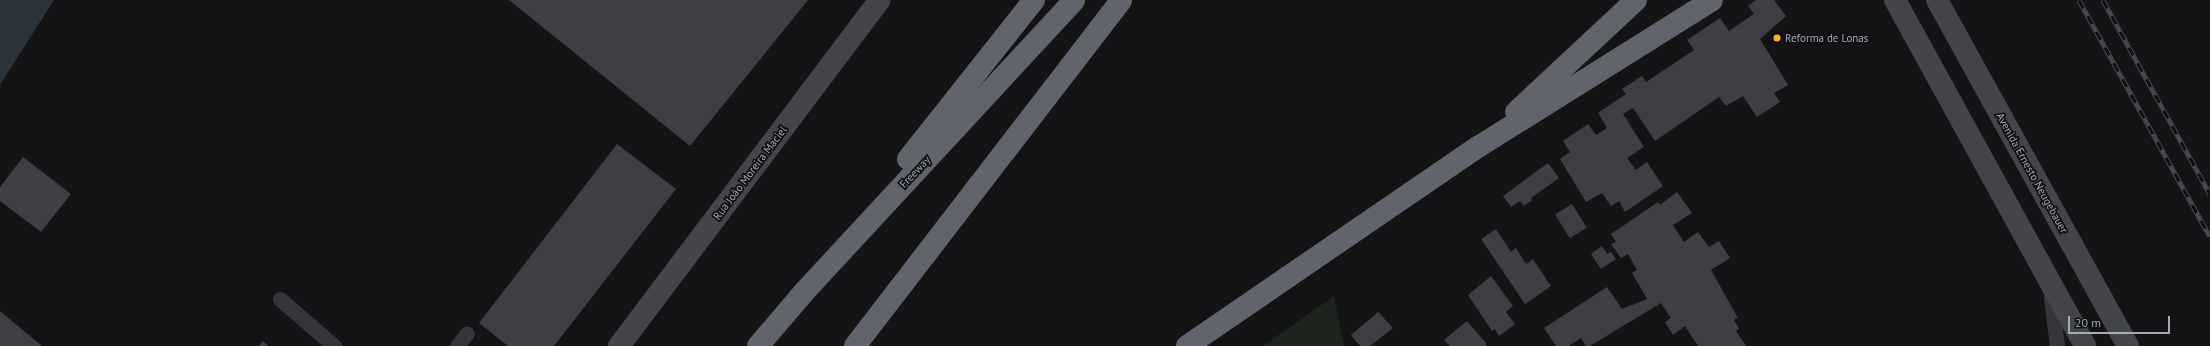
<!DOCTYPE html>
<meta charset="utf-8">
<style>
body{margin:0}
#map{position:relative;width:2210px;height:346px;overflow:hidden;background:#141416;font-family:"PT Sans",sans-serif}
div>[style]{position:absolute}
.green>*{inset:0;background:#1c241d}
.water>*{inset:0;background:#2a333a}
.building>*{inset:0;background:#3e3f43;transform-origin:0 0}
.lane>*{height:15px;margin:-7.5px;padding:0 7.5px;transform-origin:7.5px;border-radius:7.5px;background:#35363b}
.secondary>*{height:22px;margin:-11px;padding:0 11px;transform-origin:11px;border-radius:11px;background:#43454b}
.highway>*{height:22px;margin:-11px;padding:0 11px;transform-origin:11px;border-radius:11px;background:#61646c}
.rail>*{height:4.5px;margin-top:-2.25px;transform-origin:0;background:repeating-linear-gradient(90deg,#0f0f11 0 9px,#484a50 0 18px);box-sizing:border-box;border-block:1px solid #484a50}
.dots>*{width:11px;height:11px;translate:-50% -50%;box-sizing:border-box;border:2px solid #0f0f11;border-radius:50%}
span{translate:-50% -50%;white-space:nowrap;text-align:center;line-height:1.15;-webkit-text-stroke:3.5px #0f0f11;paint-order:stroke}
.poi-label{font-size:11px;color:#a5aab7}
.left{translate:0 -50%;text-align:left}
.street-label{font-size:11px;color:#a5aab7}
.scale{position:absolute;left:2068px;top:316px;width:102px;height:18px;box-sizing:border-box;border:2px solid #a5aab7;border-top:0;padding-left:5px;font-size:12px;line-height:14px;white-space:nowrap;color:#a5aab7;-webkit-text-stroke:3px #0f0f11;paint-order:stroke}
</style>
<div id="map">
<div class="green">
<i style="clip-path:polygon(1334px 296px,1344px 346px,1263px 346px)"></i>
</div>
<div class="water">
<i style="clip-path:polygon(0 0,54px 0,0 85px)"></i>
</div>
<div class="building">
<i style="clip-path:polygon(509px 0,808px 0,690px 146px)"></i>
<i style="clip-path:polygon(1756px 0,1774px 0,1786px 16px,1760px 39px,1788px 85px,1774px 93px,1780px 102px,1757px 117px,1743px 96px,1726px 106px,1719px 97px,1655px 141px,1633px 108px,1623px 114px,1644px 147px,1627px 158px,1636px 170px,1647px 162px,1663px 186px,1625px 212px,1619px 201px,1611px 206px,1602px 193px,1586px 202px,1560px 159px,1570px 152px,1563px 141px,1588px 124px,1596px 135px,1607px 128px,1598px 113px,1626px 94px,1622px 89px,1642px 76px,1646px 82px,1694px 50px,1687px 40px,1720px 18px,1729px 31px,1754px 14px,1748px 6px)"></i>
<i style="clip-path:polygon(617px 144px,676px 189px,554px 346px,508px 346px,479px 323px)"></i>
<i style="clip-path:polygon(23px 157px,71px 194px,41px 232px,0 201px,0 187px)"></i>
<i style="clip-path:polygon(1548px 163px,1559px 178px,1531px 198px,1532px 200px,1524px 206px,1520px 201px,1511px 207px,1503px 196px)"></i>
<i style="clip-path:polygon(1677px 192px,1692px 213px,1673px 225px,1684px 242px,1698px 232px,1709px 247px,1719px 241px,1730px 258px,1711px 270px,1738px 318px,1734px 320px,1739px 329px,1736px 331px,1746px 346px,1698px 346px,1685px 326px,1673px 335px,1665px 322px,1671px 318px,1661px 303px,1590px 346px,1586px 346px,1581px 338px,1569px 346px,1556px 346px,1544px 328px,1607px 287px,1622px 309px,1647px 299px,1632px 273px,1637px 270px,1628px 254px,1621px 258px,1611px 244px,1616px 242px,1611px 234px,1658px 202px,1660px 205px)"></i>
<i style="left:1572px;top:204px;width:28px;height:20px;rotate:58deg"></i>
<i style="clip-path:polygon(1496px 229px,1511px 252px,1516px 248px,1526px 264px,1533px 259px,1551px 286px,1525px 304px,1481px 239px)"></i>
<i style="clip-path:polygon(1602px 246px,1607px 254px,1611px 252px,1616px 259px,1601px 269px,1591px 254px)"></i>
<i style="clip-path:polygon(1491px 276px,1513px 306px,1506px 312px,1515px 324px,1499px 336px,1495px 329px,1492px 331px,1468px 295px)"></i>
<i style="clip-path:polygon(0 311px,42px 346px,0 346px)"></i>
<i style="clip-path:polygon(1378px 312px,1393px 328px,1370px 346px,1360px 346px,1351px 335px)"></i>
<i style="clip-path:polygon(1467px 321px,1486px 343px,1486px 346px,1450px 346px,1444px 340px)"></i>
<i style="clip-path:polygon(263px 341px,268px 346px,259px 346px)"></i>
</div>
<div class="lane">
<i style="left:2050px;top:289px;width:57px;rotate:83deg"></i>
<i style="left:280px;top:299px;width:72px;rotate:41deg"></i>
<i style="left:457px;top:346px;width:16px;rotate:-52deg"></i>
</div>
<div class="secondary">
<i style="left:1895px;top:0;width:395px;rotate:61.2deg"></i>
<i style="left:1937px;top:0;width:395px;rotate:61.1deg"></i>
<i style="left:619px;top:346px;width:433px;rotate:-53deg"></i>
</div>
<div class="highway">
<i style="left:1516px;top:112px;width:164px;rotate:-43deg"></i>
<i style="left:908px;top:159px;width:203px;rotate:-51.6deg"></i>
<i style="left:758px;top:346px;width:72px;rotate:-49.5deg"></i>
<i style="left:805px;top:291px;width:396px;rotate:-47.2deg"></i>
<i style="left:855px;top:346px;width:436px;rotate:-52.4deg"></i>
<i style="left:1187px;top:346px;width:353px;rotate:-34.4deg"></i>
<i style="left:1478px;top:147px;width:276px;rotate:-32.1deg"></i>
</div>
<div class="rail">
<i style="left:2079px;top:0;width:270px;rotate:61deg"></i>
<i style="left:2103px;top:0;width:222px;rotate:61.1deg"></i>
</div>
<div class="dots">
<i style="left:1777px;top:38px;background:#f9b428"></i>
</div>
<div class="poi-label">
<span class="left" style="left:1785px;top:38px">Reforma de Lonas</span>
</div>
<div class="street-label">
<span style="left:915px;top:172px;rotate:-47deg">Freeway</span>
<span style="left:750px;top:173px;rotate:-53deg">Rua João Moreira Maciel</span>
<span style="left:2032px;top:173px;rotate:61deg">Avenida Ernesto Neugebauer</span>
</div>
<div class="scale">20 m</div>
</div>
